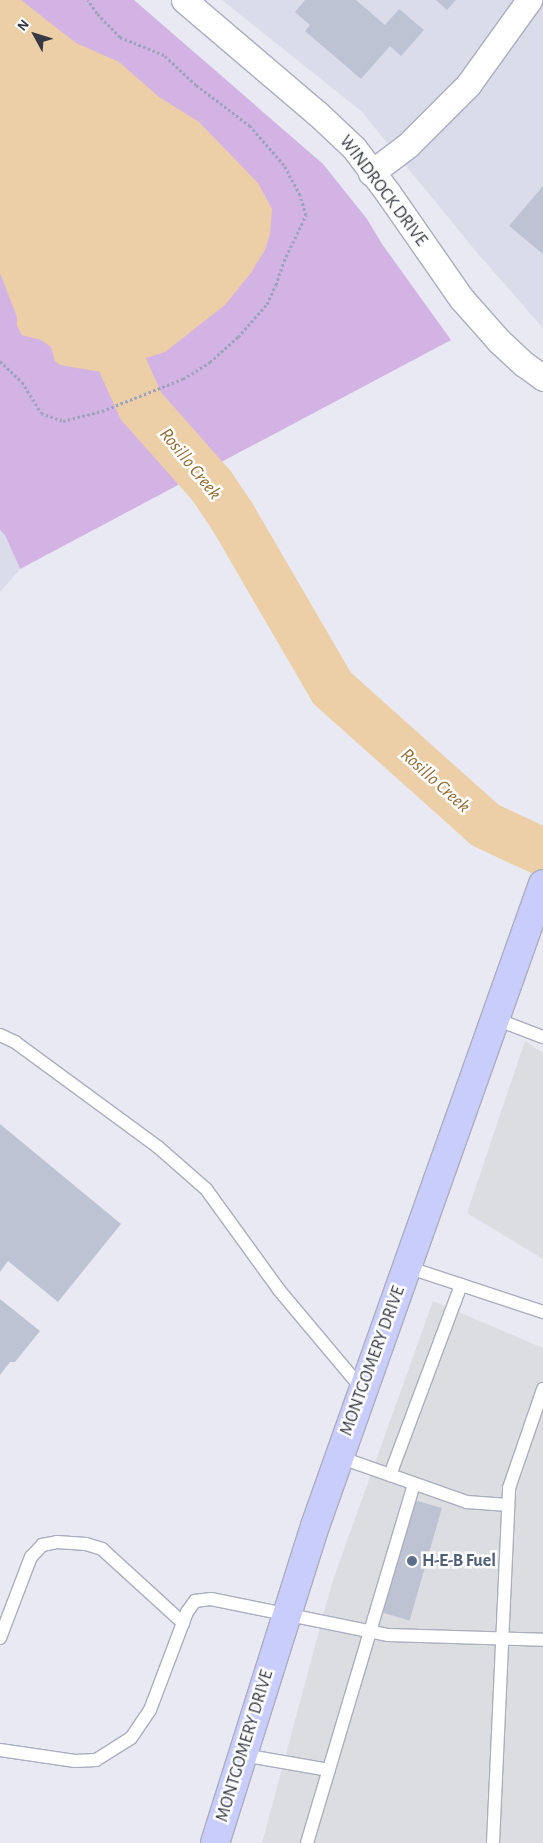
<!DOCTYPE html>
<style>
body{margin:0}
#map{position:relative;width:543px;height:1843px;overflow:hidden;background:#e8e9f3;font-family:"Alegreya Sans",sans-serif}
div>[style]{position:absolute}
.residential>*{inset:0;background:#dadcea}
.green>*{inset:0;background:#d2b3e4}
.parking>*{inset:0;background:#dcdde1}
.water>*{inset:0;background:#eccfa7}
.river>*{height:48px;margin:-24px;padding:0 24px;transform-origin:24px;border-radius:24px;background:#eccfa7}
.building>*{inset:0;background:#bec3d4;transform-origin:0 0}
.path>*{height:3px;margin-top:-1.5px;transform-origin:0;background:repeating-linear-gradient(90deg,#9da3be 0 2.5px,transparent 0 5px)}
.roads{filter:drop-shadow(1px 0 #abaebe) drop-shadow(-1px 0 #abaebe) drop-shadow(0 1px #abaebe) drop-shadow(0 -1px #abaebe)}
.service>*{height:12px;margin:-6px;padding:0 6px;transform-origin:6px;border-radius:6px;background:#fff}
.minor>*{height:25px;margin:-12.5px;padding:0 12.5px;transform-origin:12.5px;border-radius:12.5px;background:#fff}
.secondary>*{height:28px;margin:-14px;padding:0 14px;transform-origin:14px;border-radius:14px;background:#c9cdfb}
.dots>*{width:14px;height:14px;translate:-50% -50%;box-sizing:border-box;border:2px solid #fff;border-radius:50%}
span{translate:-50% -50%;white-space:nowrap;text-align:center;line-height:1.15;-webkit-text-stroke:5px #fff;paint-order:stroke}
.street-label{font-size:18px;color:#373a45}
.service-label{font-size:18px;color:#4e5e75;font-weight:700}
.left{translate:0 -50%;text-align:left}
.water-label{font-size:19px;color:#946b30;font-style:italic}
.north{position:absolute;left:10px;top:10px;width:50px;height:50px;-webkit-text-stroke:4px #fff;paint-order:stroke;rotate:309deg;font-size:14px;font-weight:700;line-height:20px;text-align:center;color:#373a45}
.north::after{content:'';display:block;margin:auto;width:18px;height:22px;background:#373a45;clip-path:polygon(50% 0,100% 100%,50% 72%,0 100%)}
</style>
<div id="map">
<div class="residential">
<i style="clip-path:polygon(222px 0,543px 0,543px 328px,479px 255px,361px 111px)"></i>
<i style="clip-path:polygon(0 530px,5px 535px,20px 569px,0 592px)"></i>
</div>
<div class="green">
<i style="clip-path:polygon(0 0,134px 0,323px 164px,367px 219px,382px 244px,451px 340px,20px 569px,5px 535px,0 530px)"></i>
</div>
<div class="parking">
<i style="clip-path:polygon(525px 1041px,543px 1053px,543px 1259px,467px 1213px)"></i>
<i style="clip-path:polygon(433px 1301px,543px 1348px,543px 1843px,262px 1843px,332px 1583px)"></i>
</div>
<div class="water">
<i style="clip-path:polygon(0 0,21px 0,76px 43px,119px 62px,159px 97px,199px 122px,258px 183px,272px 209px,270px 234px,265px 250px,250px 274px,225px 305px,165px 352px,101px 372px,60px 365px,55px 361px,51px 347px,41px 340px,22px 335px,17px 326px,17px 317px,0 273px)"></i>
</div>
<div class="river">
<i style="left:103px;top:305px;width:64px;rotate:71.8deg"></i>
<i style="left:123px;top:366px;width:44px;rotate:65.8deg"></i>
<i style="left:141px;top:406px;width:106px;rotate:48.5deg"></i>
<i style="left:211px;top:485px;width:37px;rotate:56deg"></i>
<i style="left:232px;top:516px;width:199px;rotate:59.8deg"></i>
<i style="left:332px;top:688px;width:205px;rotate:41.8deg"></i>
<i style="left:485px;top:825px;width:64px;rotate:25deg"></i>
</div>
<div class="building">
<i style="clip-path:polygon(305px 0,356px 0,385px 25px,399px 9px,424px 30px,401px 56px,390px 46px,361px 79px,305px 31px,310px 25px,295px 12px)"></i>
<i style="clip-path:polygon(436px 0,456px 0,447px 10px)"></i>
<i style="clip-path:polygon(543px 186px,543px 254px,509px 226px)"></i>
<i style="clip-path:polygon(0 1124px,121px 1224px,58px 1302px,8px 1261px,0 1272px)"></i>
<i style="clip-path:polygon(0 1299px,40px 1331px,15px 1362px,10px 1362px,0 1375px)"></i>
<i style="left:414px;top:1500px;width:29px;height:117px;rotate:16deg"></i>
</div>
<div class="path">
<i style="left:0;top:361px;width:30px;rotate:44deg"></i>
<i style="left:22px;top:382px;width:36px;rotate:58deg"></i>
<i style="left:41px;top:413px;width:23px;rotate:20deg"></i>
<i style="left:63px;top:421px;width:40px;rotate:-14.4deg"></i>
<i style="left:102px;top:411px;width:87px;rotate:-21.6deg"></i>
<i style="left:183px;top:379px;width:32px;rotate:-32deg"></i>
<i style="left:210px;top:362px;width:38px;rotate:-42deg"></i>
<i style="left:238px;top:337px;width:44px;rotate:-48.7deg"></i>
<i style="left:267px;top:304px;width:21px;rotate:-65deg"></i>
<i style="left:276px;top:285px;width:25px;rotate:-72deg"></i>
<i style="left:284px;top:261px;width:51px;rotate:-64.4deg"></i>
<i style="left:306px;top:215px;width:21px;rotate:-107deg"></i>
<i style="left:300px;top:195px;width:34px;rotate:-118deg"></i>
<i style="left:284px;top:165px;width:52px;rotate:-131.1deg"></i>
<i style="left:250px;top:126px;width:68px;rotate:-142.8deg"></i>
<i style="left:196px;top:85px;width:44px;rotate:-136.8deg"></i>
<i style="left:164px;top:55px;width:48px;rotate:-157.8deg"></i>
<i style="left:120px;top:37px;width:33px;rotate:-134deg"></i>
<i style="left:97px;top:13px;width:16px;rotate:-125deg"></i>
</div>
<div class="roads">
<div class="service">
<i style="left:496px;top:1019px;width:50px;rotate:21deg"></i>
<i style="left:0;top:1035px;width:17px;rotate:25deg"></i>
<i style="left:15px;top:1042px;width:177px;rotate:36.3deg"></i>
<i style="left:158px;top:1147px;width:64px;rotate:41.2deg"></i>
<i style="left:206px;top:1189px;width:125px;rotate:54.1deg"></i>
<i style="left:279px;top:1290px;width:131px;rotate:50deg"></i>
<i style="left:407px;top:1267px;width:143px;rotate:18.3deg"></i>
<i style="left:339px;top:1457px;width:136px;rotate:19.4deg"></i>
<i style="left:467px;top:1502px;width:41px;rotate:4.2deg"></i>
<i style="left:390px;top:1475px;width:203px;rotate:-69.5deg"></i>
<i style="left:0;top:1638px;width:87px;rotate:-69.1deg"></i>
<i style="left:31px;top:1557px;width:16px;rotate:-47deg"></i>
<i style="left:42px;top:1545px;width:15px;rotate:-11deg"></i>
<i style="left:57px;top:1542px;width:29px;rotate:4deg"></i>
<i style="left:86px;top:1544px;width:17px;rotate:17deg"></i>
<i style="left:102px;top:1549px;width:110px;rotate:42.4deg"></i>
<i style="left:0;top:1750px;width:76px;rotate:8.3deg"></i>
<i style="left:75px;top:1761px;width:21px;rotate:-3deg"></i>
<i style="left:96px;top:1760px;width:41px;rotate:-32.2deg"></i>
<i style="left:131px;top:1738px;width:34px;rotate:-56deg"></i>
<i style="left:150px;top:1710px;width:105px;rotate:-69.3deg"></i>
<i style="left:187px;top:1612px;width:14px;rotate:-54deg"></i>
<i style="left:195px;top:1601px;width:16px;rotate:-7deg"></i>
<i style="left:211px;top:1599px;width:181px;rotate:11.5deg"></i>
<i style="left:388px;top:1635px;width:155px;rotate:1.8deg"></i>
<i style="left:243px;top:1755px;width:87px;rotate:9.9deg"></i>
<i style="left:307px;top:1843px;width:375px;rotate:-73.4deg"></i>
<i style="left:493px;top:1843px;width:355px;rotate:-87.4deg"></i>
<i style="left:509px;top:1488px;width:105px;rotate:-71deg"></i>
</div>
<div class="minor">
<i style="left:184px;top:0;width:175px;rotate:40.4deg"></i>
<i style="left:317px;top:113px;width:51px;rotate:43.4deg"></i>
<i style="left:354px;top:148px;width:56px;rotate:52.9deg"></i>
<i style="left:388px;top:193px;width:128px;rotate:55.2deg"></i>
<i style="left:461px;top:298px;width:57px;rotate:48.5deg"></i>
<i style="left:499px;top:341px;width:34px;rotate:43deg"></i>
<i style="left:524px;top:364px;width:24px;rotate:36deg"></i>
<i style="left:371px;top:173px;width:46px;rotate:-37.1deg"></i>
<i style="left:408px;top:145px;width:85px;rotate:-45deg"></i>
<i style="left:468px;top:85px;width:105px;rotate:-54.3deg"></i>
</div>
<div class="secondary">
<i style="left:215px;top:1843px;width:332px;rotate:-72.5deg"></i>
<i style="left:315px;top:1526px;width:681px;rotate:-70.45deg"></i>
</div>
</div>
<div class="dots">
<i style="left:412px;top:1561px;background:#5c6f8a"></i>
</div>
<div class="street-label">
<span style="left:383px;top:191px;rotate:53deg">WINDROCK DRIVE</span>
<span style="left:373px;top:1361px;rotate:-70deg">MONTGOMERY DRIVE</span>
<span style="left:245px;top:1746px;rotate:-73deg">MONTGOMERY DRIVE</span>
</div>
<div class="service-label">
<span class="left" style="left:422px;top:1561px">H-E-B Fuel</span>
</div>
<div class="water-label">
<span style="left:190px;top:464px;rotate:51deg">Rosillo Creek</span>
<span style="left:435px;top:781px;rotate:42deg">Rosillo Creek</span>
</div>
<div class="north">N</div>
</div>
